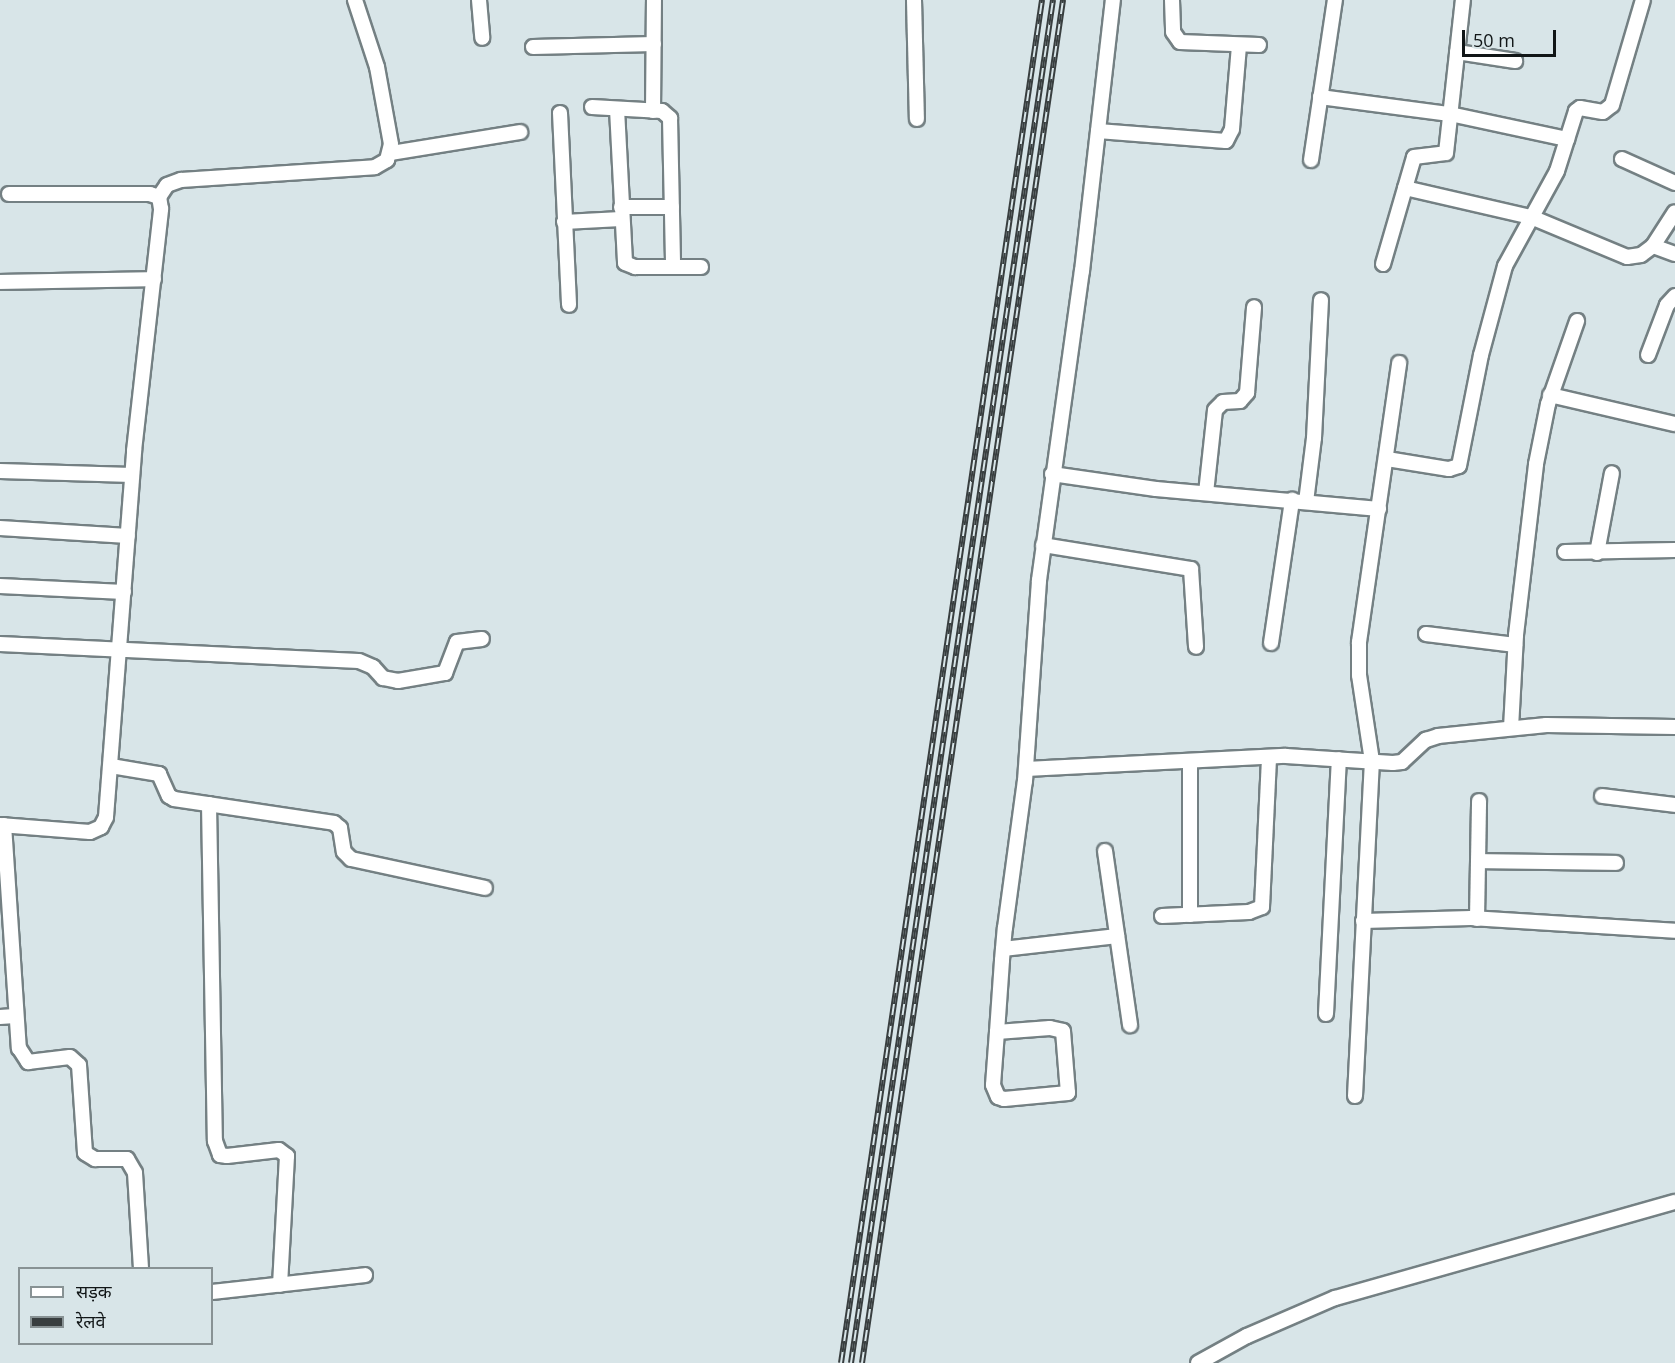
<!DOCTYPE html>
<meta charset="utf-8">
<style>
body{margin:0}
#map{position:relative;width:1675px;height:1363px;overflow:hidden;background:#d8e5e8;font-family:"Open Sans","Noto Sans Devanagari",sans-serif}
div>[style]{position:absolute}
.roads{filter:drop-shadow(2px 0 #748083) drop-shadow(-2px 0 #748083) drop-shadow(0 2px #748083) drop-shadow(0 -2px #748083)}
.minor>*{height:14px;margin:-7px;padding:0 7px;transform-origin:7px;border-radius:7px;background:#fff}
.rail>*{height:6px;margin-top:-3px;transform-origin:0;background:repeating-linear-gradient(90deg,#d8e5e8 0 11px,#383e3f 0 22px);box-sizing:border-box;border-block:2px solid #383e3f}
span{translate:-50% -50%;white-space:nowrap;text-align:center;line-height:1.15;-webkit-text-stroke:6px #d8e5e8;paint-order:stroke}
.legend{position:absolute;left:18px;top:1267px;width:195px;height:78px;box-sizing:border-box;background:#d8e5e8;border:2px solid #889294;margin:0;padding:8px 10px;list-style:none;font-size:18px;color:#111617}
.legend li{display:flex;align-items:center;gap:12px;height:30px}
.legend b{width:30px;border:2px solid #889294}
.scale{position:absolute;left:1462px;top:30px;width:94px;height:27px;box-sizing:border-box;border:3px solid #111617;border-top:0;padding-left:8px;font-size:18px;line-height:21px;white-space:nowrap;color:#111617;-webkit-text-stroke:4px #d8e5e8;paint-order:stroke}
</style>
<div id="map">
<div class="roads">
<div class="minor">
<i style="left:479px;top:0;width:38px;rotate:85deg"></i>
<i style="left:914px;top:0;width:119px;rotate:88.6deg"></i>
<i style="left:1172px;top:0;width:32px;rotate:88deg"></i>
<i style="left:1173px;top:32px;width:12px;rotate:55deg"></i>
<i style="left:1180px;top:42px;width:79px;rotate:2.2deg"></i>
<i style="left:533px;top:47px;width:121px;rotate:-1.4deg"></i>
<i style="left:1457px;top:52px;width:59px;rotate:8.8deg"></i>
<i style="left:1320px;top:97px;width:131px;rotate:7.5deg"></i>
<i style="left:1450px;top:114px;width:120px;rotate:12.1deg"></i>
<i style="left:592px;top:107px;width:70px;rotate:3.3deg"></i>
<i style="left:662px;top:111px;width:11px;rotate:41deg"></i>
<i style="left:670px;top:118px;width:149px;rotate:88.8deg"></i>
<i style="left:617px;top:109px;width:154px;rotate:87deg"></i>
<i style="left:625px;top:263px;width:11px;rotate:22deg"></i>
<i style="left:635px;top:267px;width:66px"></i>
<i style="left:653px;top:111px;width:111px;rotate:-89.5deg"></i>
<i style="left:560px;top:113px;width:192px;rotate:87.3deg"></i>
<i style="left:1098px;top:131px;width:128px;rotate:4.5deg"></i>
<i style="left:1226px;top:141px;width:13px;rotate:-63deg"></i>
<i style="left:1232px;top:129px;width:84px;rotate:-85.2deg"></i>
<i style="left:391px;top:153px;width:131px;rotate:-9.2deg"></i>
<i style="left:1622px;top:159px;width:58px;rotate:24.4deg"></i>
<i style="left:1311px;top:160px;width:162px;rotate:-81.5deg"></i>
<i style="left:1405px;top:188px;width:129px;rotate:13deg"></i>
<i style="left:1531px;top:217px;width:104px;rotate:22.6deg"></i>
<i style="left:1627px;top:257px;width:14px;rotate:-8deg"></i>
<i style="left:1641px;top:255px;width:15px;rotate:-37deg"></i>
<i style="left:1653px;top:246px;width:40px;rotate:-57.1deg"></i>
<i style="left:159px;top:197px;width:14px;rotate:-56deg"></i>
<i style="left:167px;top:185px;width:15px;rotate:-20deg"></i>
<i style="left:181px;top:180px;width:194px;rotate:-3.8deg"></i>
<i style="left:375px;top:167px;width:14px;rotate:-30deg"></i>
<i style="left:387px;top:160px;width:16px;rotate:-76deg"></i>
<i style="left:391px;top:144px;width:78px;rotate:-100.3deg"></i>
<i style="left:377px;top:67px;width:71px;rotate:-108.2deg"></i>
<i style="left:621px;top:207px;width:51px"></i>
<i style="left:564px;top:222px;width:57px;rotate:-3deg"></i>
<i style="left:1653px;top:246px;width:23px;rotate:20deg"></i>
<i style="left:1383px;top:264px;width:111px;rotate:-73.8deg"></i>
<i style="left:1414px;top:157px;width:32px;rotate:-7deg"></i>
<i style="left:1446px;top:153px;width:154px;rotate:-83.7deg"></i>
<i style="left:0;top:282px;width:154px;rotate:-1.1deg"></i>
<i style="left:1648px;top:355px;width:53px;rotate:-69.2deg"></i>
<i style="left:1667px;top:305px;width:12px;rotate:-48deg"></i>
<i style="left:1550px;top:395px;width:128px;rotate:13.1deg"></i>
<i style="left:1387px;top:459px;width:63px;rotate:9.2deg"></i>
<i style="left:1449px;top:469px;width:10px;rotate:-17deg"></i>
<i style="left:1459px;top:466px;width:113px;rotate:-78.8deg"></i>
<i style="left:1481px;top:355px;width:92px;rotate:-74.9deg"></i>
<i style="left:1505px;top:266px;width:108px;rotate:-61.3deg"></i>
<i style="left:1557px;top:171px;width:63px;rotate:-72.4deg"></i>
<i style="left:1576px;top:111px;width:5px;rotate:-37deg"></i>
<i style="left:1580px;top:108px;width:23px;rotate:10deg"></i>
<i style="left:1603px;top:112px;width:11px;rotate:-38deg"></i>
<i style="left:1612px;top:105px;width:109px;rotate:-73.6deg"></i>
<i style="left:0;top:471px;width:132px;rotate:1.7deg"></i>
<i style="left:1052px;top:474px;width:105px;rotate:8.2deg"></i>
<i style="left:1156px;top:489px;width:224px;rotate:5.1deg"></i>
<i style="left:1206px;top:493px;width:83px;rotate:-83.8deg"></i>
<i style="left:1215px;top:410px;width:11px;rotate:-45deg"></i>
<i style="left:1223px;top:402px;width:17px;rotate:-3deg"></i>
<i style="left:1240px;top:401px;width:11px;rotate:-49deg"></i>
<i style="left:1247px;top:393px;width:86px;rotate:-85.3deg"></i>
<i style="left:1306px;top:502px;width:64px;rotate:-82.9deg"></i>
<i style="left:1314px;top:438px;width:138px;rotate:-87.1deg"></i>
<i style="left:0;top:528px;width:128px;rotate:3.6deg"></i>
<i style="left:1043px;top:545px;width:150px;rotate:9.2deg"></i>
<i style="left:1191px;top:569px;width:78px;rotate:86.3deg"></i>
<i style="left:1565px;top:552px;width:110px;rotate:-1deg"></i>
<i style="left:1597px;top:553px;width:81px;rotate:-79.4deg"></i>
<i style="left:0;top:586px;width:124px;rotate:2.8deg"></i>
<i style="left:1426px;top:634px;width:90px;rotate:7deg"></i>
<i style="left:1271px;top:643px;width:145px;rotate:-81.6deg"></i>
<i style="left:0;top:644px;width:359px;rotate:2.7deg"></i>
<i style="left:359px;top:661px;width:15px;rotate:23deg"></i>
<i style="left:373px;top:667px;width:15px;rotate:48deg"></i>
<i style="left:383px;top:678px;width:15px;rotate:11deg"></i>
<i style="left:398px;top:681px;width:48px;rotate:-9.7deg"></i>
<i style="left:445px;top:673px;width:33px;rotate:-69deg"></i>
<i style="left:457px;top:642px;width:25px;rotate:-7deg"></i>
<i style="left:1511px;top:728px;width:93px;rotate:-86.9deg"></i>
<i style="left:1516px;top:635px;width:172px;rotate:-83.3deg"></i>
<i style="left:1536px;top:464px;width:61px;rotate:-78.7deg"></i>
<i style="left:1548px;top:404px;width:88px;rotate:-70.7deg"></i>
<i style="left:1190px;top:761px;width:154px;rotate:90deg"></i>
<i style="left:111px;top:766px;width:49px;rotate:9.5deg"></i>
<i style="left:159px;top:774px;width:24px;rotate:66deg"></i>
<i style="left:169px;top:796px;width:6px;rotate:31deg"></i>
<i style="left:174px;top:799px;width:162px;rotate:8.5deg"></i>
<i style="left:334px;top:823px;width:8px;rotate:40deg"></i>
<i style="left:340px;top:828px;width:24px;rotate:81deg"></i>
<i style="left:344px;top:852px;width:10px;rotate:45deg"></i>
<i style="left:351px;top:859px;width:137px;rotate:12.2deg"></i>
<i style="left:1026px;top:769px;width:260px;rotate:-2.9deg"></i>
<i style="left:1286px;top:756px;width:107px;rotate:3.7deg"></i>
<i style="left:1393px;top:763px;width:9px;rotate:-6deg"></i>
<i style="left:1402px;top:762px;width:33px;rotate:-43deg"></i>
<i style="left:1426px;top:740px;width:13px;rotate:-18deg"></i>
<i style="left:1438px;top:736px;width:109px;rotate:-5.8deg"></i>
<i style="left:1546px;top:725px;width:129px;rotate:0.9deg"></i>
<i style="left:1602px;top:796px;width:74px;rotate:7deg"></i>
<i style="left:209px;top:804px;width:337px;rotate:89deg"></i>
<i style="left:215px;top:1141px;width:15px;rotate:70deg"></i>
<i style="left:220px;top:1155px;width:7px;rotate:8deg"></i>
<i style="left:227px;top:1156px;width:52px;rotate:-6.6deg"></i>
<i style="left:279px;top:1150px;width:10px;rotate:37deg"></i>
<i style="left:287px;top:1156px;width:129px;rotate:93.1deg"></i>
<i style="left:0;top:825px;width:90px;rotate:4.4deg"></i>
<i style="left:90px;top:832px;width:12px;rotate:-24deg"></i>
<i style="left:101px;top:827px;width:11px;rotate:-63deg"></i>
<i style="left:106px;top:817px;width:367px;rotate:-85.6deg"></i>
<i style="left:134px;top:451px;width:244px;rotate:-83.6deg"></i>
<i style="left:161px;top:209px;width:12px;rotate:-99deg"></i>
<i style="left:159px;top:197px;width:9px;rotate:-162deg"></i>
<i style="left:150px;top:194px;width:141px;rotate:180deg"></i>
<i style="left:4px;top:825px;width:224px;rotate:86.2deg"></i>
<i style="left:19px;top:1048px;width:17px;rotate:57deg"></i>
<i style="left:28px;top:1062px;width:42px;rotate:-6.8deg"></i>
<i style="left:70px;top:1057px;width:12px;rotate:42deg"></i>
<i style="left:79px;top:1065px;width:88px;rotate:86.1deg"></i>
<i style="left:85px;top:1153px;width:12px;rotate:31deg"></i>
<i style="left:95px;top:1159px;width:32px"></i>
<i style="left:127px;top:1159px;width:16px;rotate:60deg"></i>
<i style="left:135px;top:1173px;width:95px;rotate:86.4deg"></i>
<i style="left:1105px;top:851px;width:176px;rotate:81.8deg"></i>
<i style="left:1478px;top:861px;width:138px;rotate:0.8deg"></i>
<i style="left:1162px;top:916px;width:87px;rotate:-2.6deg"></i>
<i style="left:1249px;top:912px;width:14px;rotate:-21deg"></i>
<i style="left:1262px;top:907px;width:150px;rotate:-87.3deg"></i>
<i style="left:1477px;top:919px;width:118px;rotate:-89deg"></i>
<i style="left:1363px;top:921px;width:108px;rotate:-1.6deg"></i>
<i style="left:1471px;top:918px;width:204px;rotate:3.6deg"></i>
<i style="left:1003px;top:949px;width:115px;rotate:-6.5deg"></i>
<i style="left:1326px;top:1014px;width:255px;rotate:-87.1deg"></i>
<i style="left:0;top:1017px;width:15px;rotate:-4deg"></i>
<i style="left:997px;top:1032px;width:53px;rotate:-4.3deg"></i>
<i style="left:1050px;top:1028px;width:13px;rotate:13deg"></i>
<i style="left:1063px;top:1031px;width:62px;rotate:85.4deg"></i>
<i style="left:1068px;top:1093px;width:64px;rotate:174.6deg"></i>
<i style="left:1004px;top:1099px;width:6px;rotate:-162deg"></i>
<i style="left:998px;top:1097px;width:13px;rotate:-113deg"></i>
<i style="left:993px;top:1085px;width:53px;rotate:-85.7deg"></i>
<i style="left:997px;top:1032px;width:72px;rotate:-86deg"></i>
<i style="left:1002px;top:960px;width:32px;rotate:-85deg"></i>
<i style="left:1005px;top:928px;width:148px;rotate:-82.3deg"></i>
<i style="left:1025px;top:781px;width:201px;rotate:-86deg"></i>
<i style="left:1039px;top:580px;width:312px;rotate:-82.1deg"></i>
<i style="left:1082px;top:271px;width:273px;rotate:-83.5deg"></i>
<i style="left:1355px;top:1096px;width:335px;rotate:-87.1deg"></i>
<i style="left:1372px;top:761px;width:87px;rotate:-98.6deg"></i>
<i style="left:1359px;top:675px;width:33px;rotate:-90deg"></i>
<i style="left:1359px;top:642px;width:282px;rotate:-81.8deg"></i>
<i style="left:212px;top:1292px;width:154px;rotate:-6.3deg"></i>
<i style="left:1198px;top:1363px;width:56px;rotate:-28.9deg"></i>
<i style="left:1247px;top:1336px;width:96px;rotate:-23.4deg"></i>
<i style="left:1335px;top:1298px;width:353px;rotate:-15.8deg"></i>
</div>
</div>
<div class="rail">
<i style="left:841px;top:1363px;width:1378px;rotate:-81.61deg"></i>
<i style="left:851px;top:1363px;width:1378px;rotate:-81.57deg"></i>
<i style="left:862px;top:1363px;width:1378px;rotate:-81.61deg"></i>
</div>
<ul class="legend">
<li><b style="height:8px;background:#fff"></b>सड़क</li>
<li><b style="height:8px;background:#383e3f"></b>रेलवे</li>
</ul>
<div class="scale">50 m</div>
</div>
